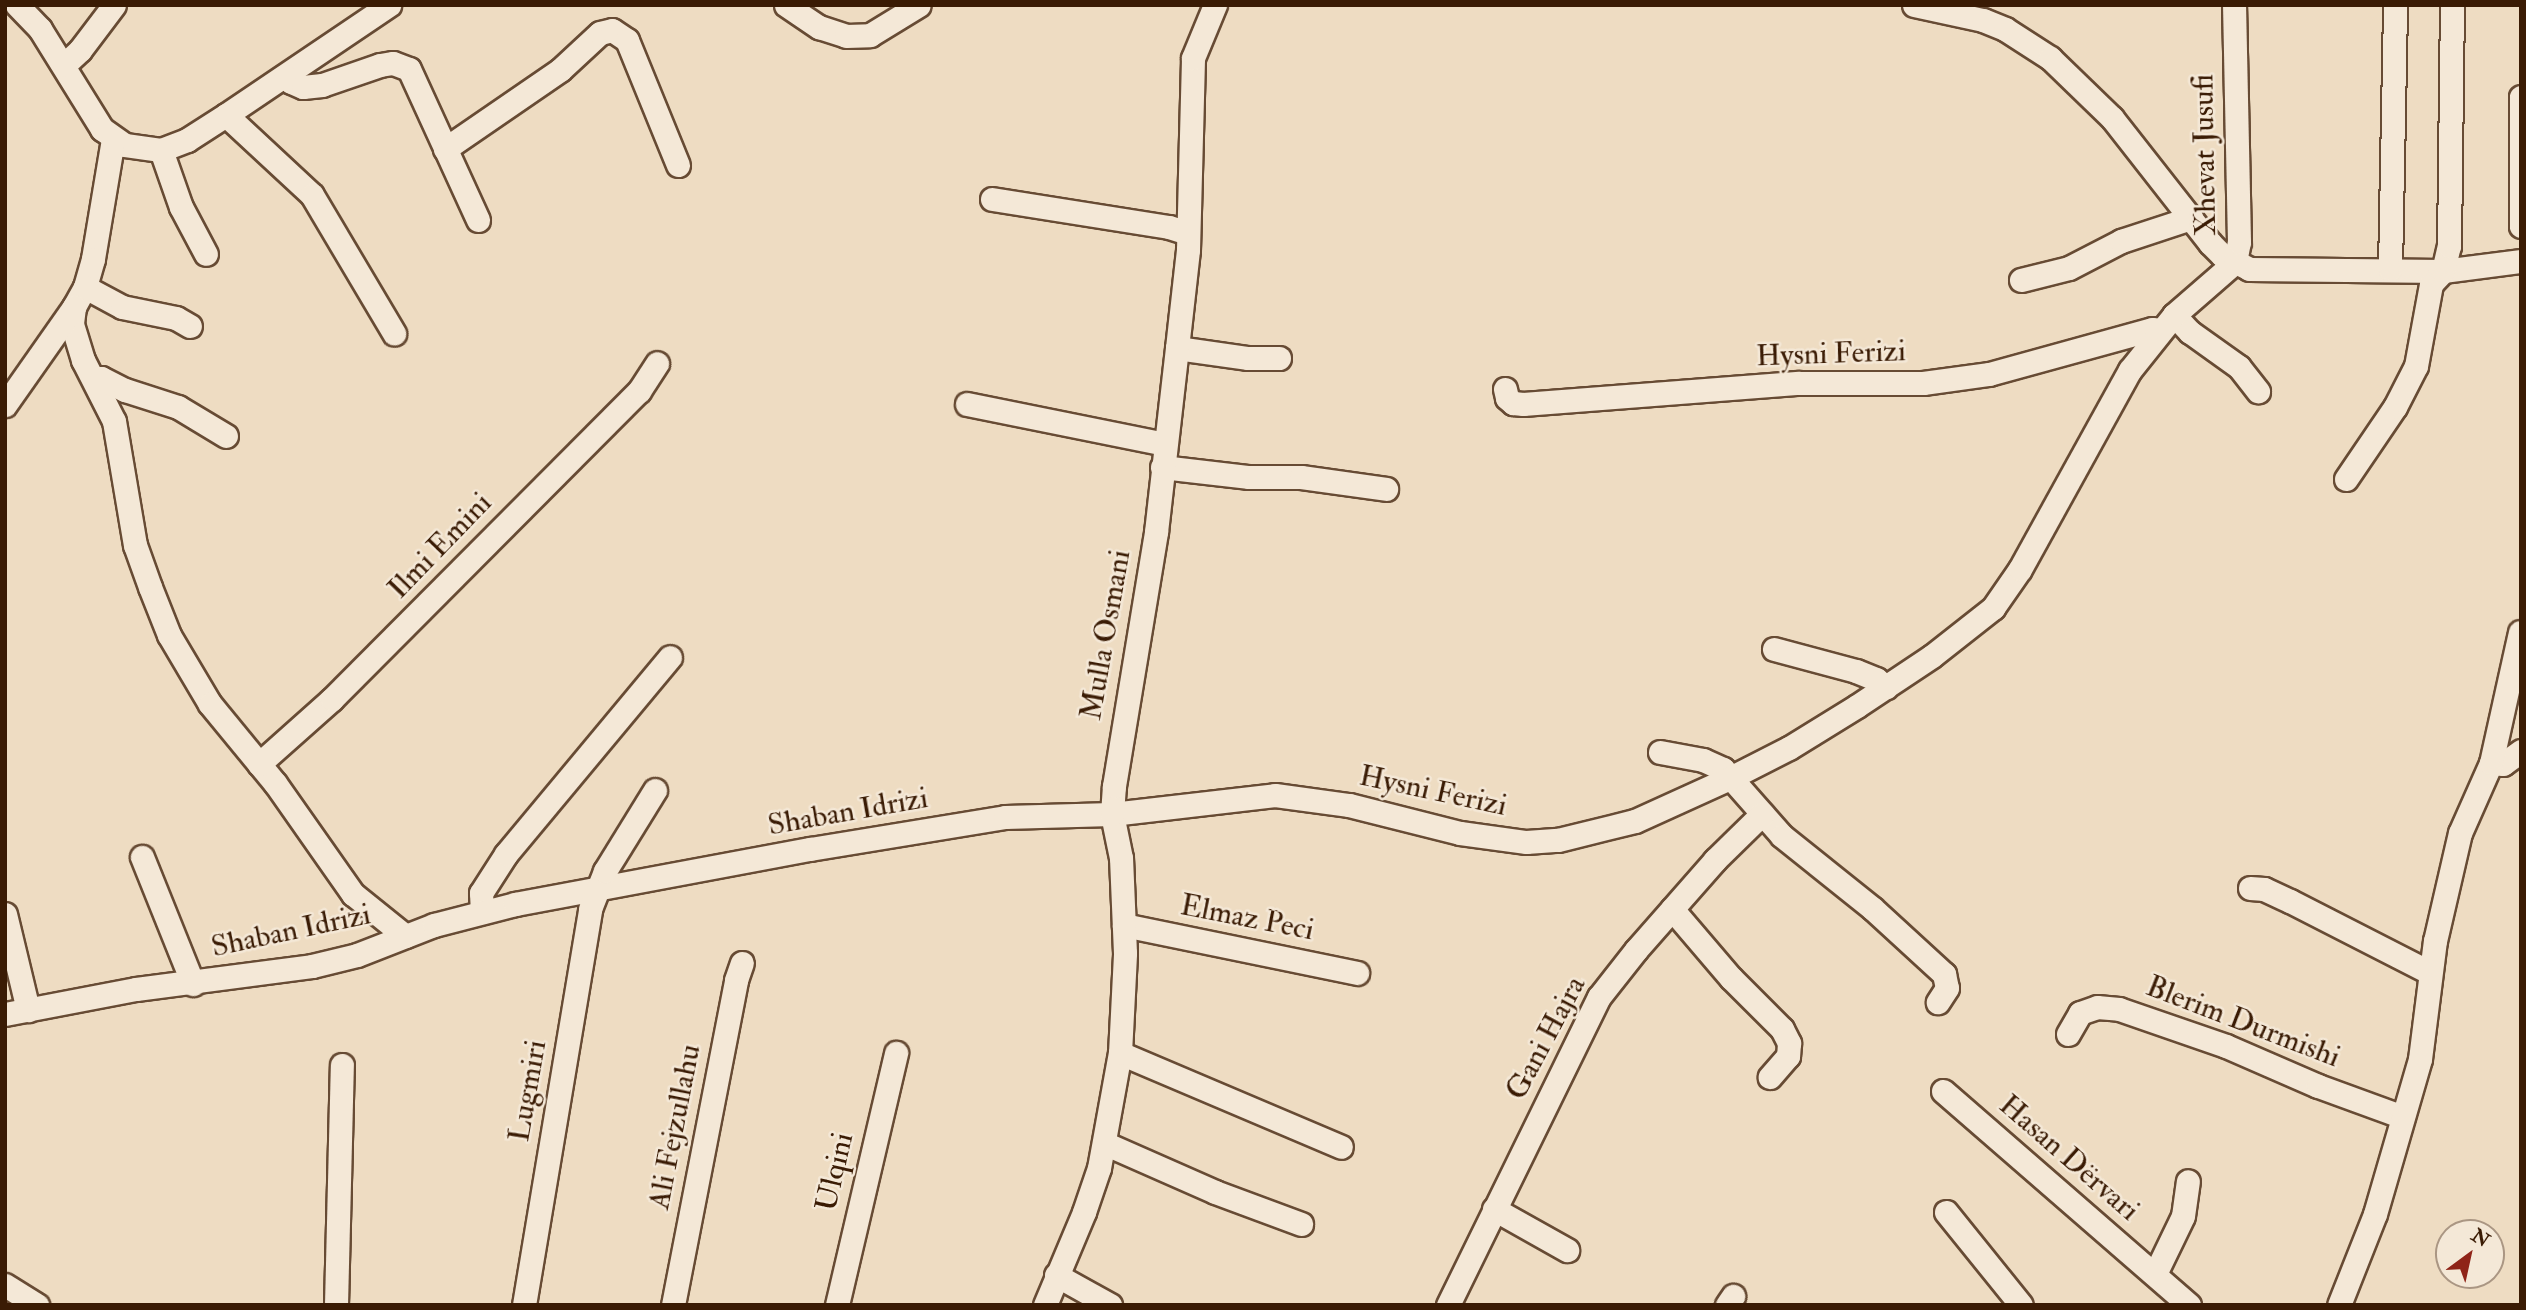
<!DOCTYPE html>
<meta charset="utf-8">
<style>
body{margin:0}
#map{position:relative;width:2526px;height:1310px;overflow:hidden;background:#eedcc2;font-family:"IM FELL Double Pica",serif}
div>[style]{position:absolute}
.roads{filter:drop-shadow(2px 0 #674b34) drop-shadow(-2px 0 #674b34) drop-shadow(0 2px #674b34) drop-shadow(0 -2px #674b34)}
.minor>*{height:23px;margin:-11.5px;padding:0 11.5px;transform-origin:11.5px;border-radius:11.5px;background:#f4e8d7}
span{translate:-50% -50%;white-space:nowrap;text-align:center;line-height:1.15;-webkit-text-stroke:5px #f4e8d7;paint-order:stroke}
.street-label{font-size:30px;color:#3a1b04}
.frame{position:absolute;inset:0;border:7px solid #3a1b04;pointer-events:none}
.north{position:absolute;left:2435px;top:1219px;width:70px;height:70px;box-sizing:border-box;background:#f4e8d7;border:2px solid #aa9683;border-radius:50%;rotate:33deg;font-size:19px;font-weight:700;line-height:28px;text-align:center;color:#3a1b04}
.north::after{content:'';display:block;margin:auto;width:24px;height:32px;background:#8f2418;clip-path:polygon(50% 0,100% 100%,50% 72%,0 100%)}
</style>
<div id="map">
<div class="roads">
<div class="minor">
<i style="left:17px;top:5px;width:33px;rotate:46deg"></i>
<i style="left:40px;top:29px;width:118px;rotate:58.2deg"></i>
<i style="left:102px;top:129px;width:28px;rotate:35deg"></i>
<i style="left:125px;top:145px;width:36px;rotate:8deg"></i>
<i style="left:161px;top:150px;width:28px;rotate:-21deg"></i>
<i style="left:187px;top:140px;width:46px;rotate:-32.7deg"></i>
<i style="left:226px;top:115px;width:197px;rotate:-34deg"></i>
<i style="left:786px;top:5px;width:40px;rotate:34deg"></i>
<i style="left:819px;top:27px;width:28px;rotate:18deg"></i>
<i style="left:846px;top:36px;width:24px;rotate:-2deg"></i>
<i style="left:870px;top:35px;width:57px;rotate:-31.5deg"></i>
<i style="left:1914px;top:5px;width:71px;rotate:12.3deg"></i>
<i style="left:1983px;top:20px;width:24px;rotate:22deg"></i>
<i style="left:2005px;top:29px;width:54px;rotate:32.8deg"></i>
<i style="left:2050px;top:58px;width:86px;rotate:44.1deg"></i>
<i style="left:2112px;top:118px;width:159px;rotate:51.9deg"></i>
<i style="left:2210px;top:243px;width:17px;rotate:45deg"></i>
<i style="left:2222px;top:255px;width:30px;rotate:27deg"></i>
<i style="left:2249px;top:269px;width:194px;rotate:0.6deg"></i>
<i style="left:2443px;top:271px;width:79px;rotate:-7.3deg"></i>
<i style="left:64px;top:65px;width:22px;rotate:-43deg"></i>
<i style="left:80px;top:50px;width:56px;rotate:-52.9deg"></i>
<i style="left:285px;top:76px;width:8px;rotate:45deg"></i>
<i style="left:291px;top:82px;width:13px;rotate:23deg"></i>
<i style="left:303px;top:87px;width:19px;rotate:-6deg"></i>
<i style="left:322px;top:85px;width:61px;rotate:-19deg"></i>
<i style="left:380px;top:65px;width:13px;rotate:-9deg"></i>
<i style="left:393px;top:63px;width:17px;rotate:21deg"></i>
<i style="left:409px;top:69px;width:166px;rotate:65.4deg"></i>
<i style="left:2521px;top:97px;width:129px;rotate:90deg"></i>
<i style="left:226px;top:115px;width:117px;rotate:42.9deg"></i>
<i style="left:312px;top:195px;width:161px;rotate:59.3deg"></i>
<i style="left:113px;top:139px;width:122px;rotate:99.5deg"></i>
<i style="left:93px;top:259px;width:29px;rotate:106deg"></i>
<i style="left:85px;top:287px;width:23px;rotate:119deg"></i>
<i style="left:74px;top:307px;width:17px;rotate:97deg"></i>
<i style="left:72px;top:324px;width:38px;rotate:73deg"></i>
<i style="left:83px;top:360px;width:68px;rotate:63.1deg"></i>
<i style="left:114px;top:421px;width:126px;rotate:80.4deg"></i>
<i style="left:135px;top:545px;width:45px;rotate:70.3deg"></i>
<i style="left:150px;top:587px;width:52px;rotate:68.4deg"></i>
<i style="left:169px;top:635px;width:80px;rotate:59.3deg"></i>
<i style="left:210px;top:704px;width:102px;rotate:50.6deg"></i>
<i style="left:275px;top:783px;width:136px;rotate:54.9deg"></i>
<i style="left:353px;top:894px;width:67px;rotate:38.9deg"></i>
<i style="left:445px;top:149px;width:140px;rotate:-34.5deg"></i>
<i style="left:560px;top:70px;width:54px;rotate:-42.8deg"></i>
<i style="left:600px;top:33px;width:12px;rotate:-14deg"></i>
<i style="left:612px;top:30px;width:18px;rotate:34deg"></i>
<i style="left:627px;top:40px;width:135px;rotate:67.8deg"></i>
<i style="left:161px;top:150px;width:60px;rotate:70.7deg"></i>
<i style="left:181px;top:207px;width:53px;rotate:62deg"></i>
<i style="left:992px;top:199px;width:179px;rotate:9deg"></i>
<i style="left:1169px;top:227px;width:20px;rotate:18deg"></i>
<i style="left:2390px;top:269px;width:264px;rotate:-88.9deg"></i>
<i style="left:2021px;top:280px;width:49px;rotate:-14deg"></i>
<i style="left:2069px;top:268px;width:59px;rotate:-27.4deg"></i>
<i style="left:2121px;top:241px;width:74px;rotate:-18.2deg"></i>
<i style="left:85px;top:287px;width:42px;rotate:28.4deg"></i>
<i style="left:122px;top:307px;width:55px;rotate:11.5deg"></i>
<i style="left:176px;top:318px;width:16px;rotate:30deg"></i>
<i style="left:2174px;top:315px;width:23px;rotate:47deg"></i>
<i style="left:2190px;top:332px;width:60px;rotate:35.5deg"></i>
<i style="left:2239px;top:367px;width:31px;rotate:52deg"></i>
<i style="left:1177px;top:348px;width:72px;rotate:8deg"></i>
<i style="left:1248px;top:358px;width:31px"></i>
<i style="left:94px;top:378px;width:7px"></i>
<i style="left:101px;top:378px;width:27px;rotate:27deg"></i>
<i style="left:125px;top:390px;width:56px;rotate:17.8deg"></i>
<i style="left:178px;top:407px;width:56px;rotate:31.1deg"></i>
<i style="left:1505px;top:389px;width:9px;rotate:77deg"></i>
<i style="left:1507px;top:398px;width:8px;rotate:40deg"></i>
<i style="left:1513px;top:403px;width:10px;rotate:6deg"></i>
<i style="left:1523px;top:404px;width:277px;rotate:-4.4deg"></i>
<i style="left:1799px;top:383px;width:124px"></i>
<i style="left:1923px;top:383px;width:67px;rotate:-7.8deg"></i>
<i style="left:1989px;top:374px;width:169px;rotate:-15.4deg"></i>
<i style="left:2152px;top:329px;width:9px;rotate:6deg"></i>
<i style="left:967px;top:404px;width:202px;rotate:11.4deg"></i>
<i style="left:5px;top:405px;width:120px;rotate:-54.9deg"></i>
<i style="left:1162px;top:467px;width:88px;rotate:6.6deg"></i>
<i style="left:1249px;top:477px;width:52px"></i>
<i style="left:1301px;top:477px;width:86px;rotate:8deg"></i>
<i style="left:2346px;top:479px;width:87px;rotate:-55.8deg"></i>
<i style="left:2395px;top:407px;width:46px;rotate:-62.9deg"></i>
<i style="left:2416px;top:366px;width:83px;rotate:-79.6deg"></i>
<i style="left:2431px;top:284px;width:18px;rotate:-47deg"></i>
<i style="left:2443px;top:271px;width:26px;rotate:-77deg"></i>
<i style="left:2449px;top:246px;width:241px;rotate:-89.3deg"></i>
<i style="left:1774px;top:649px;width:85px;rotate:15deg"></i>
<i style="left:1856px;top:671px;width:22px;rotate:22deg"></i>
<i style="left:1876px;top:679px;width:13px;rotate:39deg"></i>
<i style="left:1660px;top:752px;width:44px;rotate:10.5deg"></i>
<i style="left:1703px;top:760px;width:22px;rotate:24deg"></i>
<i style="left:1723px;top:769px;width:89px;rotate:48.6deg"></i>
<i style="left:1782px;top:836px;width:115px;rotate:38.7deg"></i>
<i style="left:1872px;top:908px;width:98px;rotate:42.5deg"></i>
<i style="left:1944px;top:974px;width:14px;rotate:78deg"></i>
<i style="left:1947px;top:988px;width:17px;rotate:123deg"></i>
<i style="left:2491px;top:763px;width:12px;rotate:5deg"></i>
<i style="left:2503px;top:764px;width:22px;rotate:-36deg"></i>
<i style="left:259px;top:764px;width:98px;rotate:-41.7deg"></i>
<i style="left:332px;top:699px;width:435px;rotate:-45.1deg"></i>
<i style="left:639px;top:391px;width:33px;rotate:-57deg"></i>
<i style="left:142px;top:857px;width:137px;rotate:68.1deg"></i>
<i style="left:2250px;top:888px;width:14px;rotate:4deg"></i>
<i style="left:2264px;top:889px;width:29px;rotate:25deg"></i>
<i style="left:2290px;top:901px;width:156px;rotate:27.1deg"></i>
<i style="left:1672px;top:909px;width:91px;rotate:49.5deg"></i>
<i style="left:1731px;top:978px;width:72px;rotate:45deg"></i>
<i style="left:1782px;top:1029px;width:16px;rotate:63deg"></i>
<i style="left:1789px;top:1043px;width:13px;rotate:94deg"></i>
<i style="left:1788px;top:1056px;width:28px;rotate:131deg"></i>
<i style="left:482px;top:912px;width:19px;rotate:-93deg"></i>
<i style="left:481px;top:893px;width:46px;rotate:-57.3deg"></i>
<i style="left:506px;top:854px;width:256px;rotate:-50.2deg"></i>
<i style="left:5px;top:914px;width:99px;rotate:76.5deg"></i>
<i style="left:1124px;top:925px;width:238px;rotate:11.6deg"></i>
<i style="left:5px;top:1014px;width:133px;rotate:-10.8deg"></i>
<i style="left:136px;top:989px;width:177px;rotate:-7.4deg"></i>
<i style="left:312px;top:966px;width:46px;rotate:-13.7deg"></i>
<i style="left:357px;top:955px;width:83px;rotate:-21.3deg"></i>
<i style="left:434px;top:925px;width:84px;rotate:-14.5deg"></i>
<i style="left:515px;top:904px;width:300px;rotate:-10.6deg"></i>
<i style="left:810px;top:849px;width:198px;rotate:-9.3deg"></i>
<i style="left:1005px;top:817px;width:107px;rotate:-1.6deg"></i>
<i style="left:1112px;top:814px;width:164px;rotate:-6.6deg"></i>
<i style="left:1275px;top:795px;width:75px;rotate:7.7deg"></i>
<i style="left:1349px;top:805px;width:114px;rotate:14.2deg"></i>
<i style="left:1460px;top:833px;width:67px;rotate:7.8deg"></i>
<i style="left:1526px;top:842px;width:32px;rotate:-4deg"></i>
<i style="left:1558px;top:840px;width:79px;rotate:-13.9deg"></i>
<i style="left:1635px;top:821px;width:104px;rotate:-24.4deg"></i>
<i style="left:1730px;top:778px;width:66px;rotate:-27deg"></i>
<i style="left:1789px;top:748px;width:80px;rotate:-31.7deg"></i>
<i style="left:1857px;top:706px;width:90px;rotate:-33.7deg"></i>
<i style="left:1932px;top:656px;width:78px;rotate:-38.2deg"></i>
<i style="left:1993px;top:608px;width:47px;rotate:-55.3deg"></i>
<i style="left:2020px;top:569px;width:227px;rotate:-61.1deg"></i>
<i style="left:2130px;top:370px;width:70px;rotate:-51.3deg"></i>
<i style="left:2174px;top:315px;width:81px;rotate:-41deg"></i>
<i style="left:2235px;top:262px;width:20px;rotate:-79deg"></i>
<i style="left:2239px;top:242px;width:237px;rotate:-91.2deg"></i>
<i style="left:2068px;top:1034px;width:24px;rotate:-60deg"></i>
<i style="left:2080px;top:1013px;width:18px;rotate:-19deg"></i>
<i style="left:2097px;top:1007px;width:22px;rotate:5deg"></i>
<i style="left:2119px;top:1009px;width:113px;rotate:19.1deg"></i>
<i style="left:2226px;top:1046px;width:100px;rotate:23.5deg"></i>
<i style="left:2318px;top:1086px;width:90px;rotate:20deg"></i>
<i style="left:1120px;top:1053px;width:240px;rotate:23deg"></i>
<i style="left:1943px;top:1091px;width:326px;rotate:41deg"></i>
<i style="left:1104px;top:1143px;width:121px;rotate:23.8deg"></i>
<i style="left:1215px;top:1192px;width:92px;rotate:20.4deg"></i>
<i style="left:1494px;top:1209px;width:84px;rotate:29.3deg"></i>
<i style="left:1946px;top:1212px;width:119px;rotate:51.1deg"></i>
<i style="left:2155px;top:1274px;width:64px;rotate:-64.2deg"></i>
<i style="left:2183px;top:1216px;width:35px;rotate:-82deg"></i>
<i style="left:1056px;top:1275px;width:62px;rotate:29.1deg"></i>
<i style="left:5px;top:1285px;width:38px;rotate:32deg"></i>
<i style="left:336px;top:1305px;width:240px;rotate:-88.6deg"></i>
<i style="left:524px;top:1305px;width:401px;rotate:-80.5deg"></i>
<i style="left:590px;top:909px;width:41px;rotate:-68.5deg"></i>
<i style="left:605px;top:871px;width:95px;rotate:-58.3deg"></i>
<i style="left:673px;top:1305px;width:331px;rotate:-79deg"></i>
<i style="left:736px;top:980px;width:18px;rotate:-71deg"></i>
<i style="left:837px;top:1305px;width:259px;rotate:-76.8deg"></i>
<i style="left:1045px;top:1305px;width:101px;rotate:-67.2deg"></i>
<i style="left:1084px;top:1212px;width:46px;rotate:-71.2deg"></i>
<i style="left:1099px;top:1168px;width:117px;rotate:-79.7deg"></i>
<i style="left:1120px;top:1053px;width:100px;rotate:-87.1deg"></i>
<i style="left:1125px;top:953px;width:95px;rotate:-92.4deg"></i>
<i style="left:1121px;top:858px;width:45px;rotate:-101.6deg"></i>
<i style="left:1112px;top:814px;width:28px;rotate:-86deg"></i>
<i style="left:1114px;top:786px;width:257px;rotate:-80.6deg"></i>
<i style="left:1156px;top:532px;width:185px;rotate:-83.5deg"></i>
<i style="left:1177px;top:348px;width:99px;rotate:-83.6deg"></i>
<i style="left:1188px;top:250px;width:192px;rotate:-88.5deg"></i>
<i style="left:1193px;top:58px;width:57px;rotate:-67.5deg"></i>
<i style="left:1448px;top:1305px;width:343px;rotate:-63.9deg"></i>
<i style="left:1599px;top:997px;width:60px;rotate:-51.8deg"></i>
<i style="left:1636px;top:950px;width:120px;rotate:-48.7deg"></i>
<i style="left:1715px;top:860px;width:66px;rotate:-44.4deg"></i>
<i style="left:1727px;top:1305px;width:11px;rotate:-56deg"></i>
<i style="left:2339px;top:1305px;width:98px;rotate:-68.4deg"></i>
<i style="left:2375px;top:1214px;width:161px;rotate:-73.8deg"></i>
<i style="left:2420px;top:1059px;width:119px;rotate:-82.8deg"></i>
<i style="left:2435px;top:941px;width:111px;rotate:-77deg"></i>
<i style="left:2460px;top:833px;width:77px;rotate:-66.1deg"></i>
<i style="left:2491px;top:763px;width:134px;rotate:-77.5deg"></i>
</div>
</div>
<div class="street-label">
<span style="left:2205px;top:155px;rotate:-91deg">Xhevat Jusufi</span>
<span style="left:1831px;top:354px;rotate:-2deg">Hysni Ferizi</span>
<span style="left:440px;top:546px;rotate:-46deg">Ilmi Emini</span>
<span style="left:1106px;top:635px;rotate:-80deg">Mulla Osmani</span>
<span style="left:1433px;top:791px;rotate:12deg">Hysni Ferizi</span>
<span style="left:848px;top:812px;rotate:-10deg">Shaban Idrizi</span>
<span style="left:1247px;top:918px;rotate:11deg">Elmaz Peci</span>
<span style="left:291px;top:931px;rotate:-12deg">Shaban Idrizi</span>
<span style="left:2243px;top:1022px;rotate:21deg">Blerim Durmishi</span>
<span style="left:1546px;top:1038px;rotate:-62deg">Gani Hajra</span>
<span style="left:528px;top:1091px;rotate:-80deg">Lugmiri</span>
<span style="left:675px;top:1127px;rotate:-79deg">Ali Fejzullahu</span>
<span style="left:2069px;top:1158px;rotate:41deg">Hasan Dërvari</span>
<span style="left:835px;top:1172px;rotate:-77deg">Ulqini</span>
</div>
<div class="frame"></div>
<div class="north">N</div>
</div>
